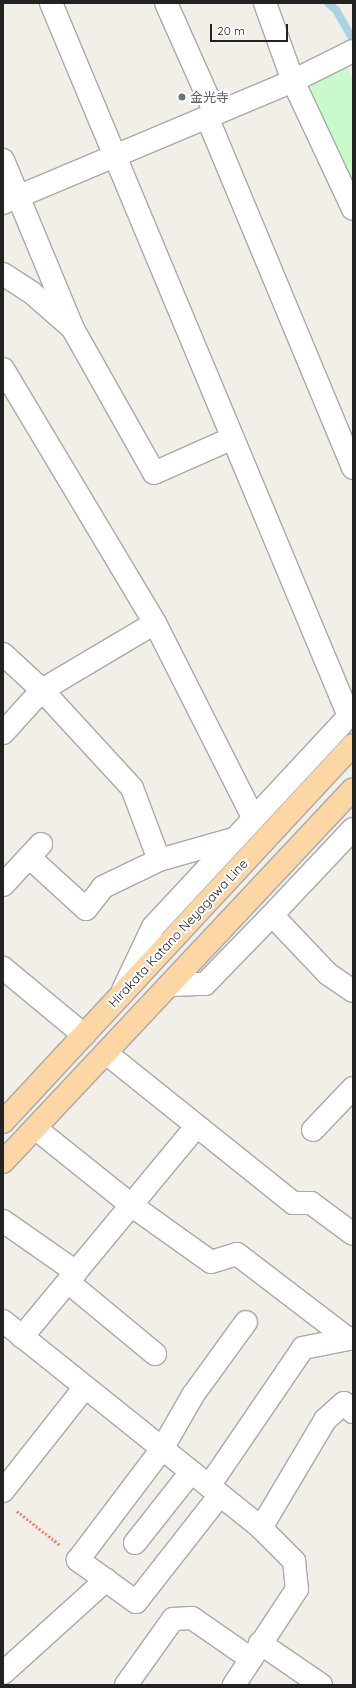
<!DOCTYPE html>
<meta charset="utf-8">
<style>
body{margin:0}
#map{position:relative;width:356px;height:1688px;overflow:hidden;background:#f2efe9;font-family:Quicksand,"Noto Sans JP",sans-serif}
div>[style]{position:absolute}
.park>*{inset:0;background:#c8facc}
.stream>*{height:8px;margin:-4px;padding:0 4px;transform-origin:4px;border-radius:4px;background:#aad3df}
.path>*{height:2.5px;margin-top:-1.25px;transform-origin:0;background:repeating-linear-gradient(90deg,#fa8072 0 2px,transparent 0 4px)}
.roads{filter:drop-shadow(1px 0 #a9a9a9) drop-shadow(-1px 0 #a9a9a9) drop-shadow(0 1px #a9a9a9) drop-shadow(0 -1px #a9a9a9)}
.minor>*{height:22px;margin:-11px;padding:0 11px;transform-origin:11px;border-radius:11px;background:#fff}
.major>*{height:22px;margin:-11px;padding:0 11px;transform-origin:11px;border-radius:11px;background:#fcd6a4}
.dots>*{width:11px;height:11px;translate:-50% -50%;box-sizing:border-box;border:2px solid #fff;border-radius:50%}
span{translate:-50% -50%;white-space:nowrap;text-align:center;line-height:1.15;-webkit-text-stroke:4px #fff;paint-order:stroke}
.worship-label{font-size:13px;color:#5b616d}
.left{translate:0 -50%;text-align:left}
.street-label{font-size:13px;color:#222}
.frame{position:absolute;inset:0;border:4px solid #222;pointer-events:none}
.scale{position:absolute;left:210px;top:24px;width:78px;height:18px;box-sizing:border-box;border:2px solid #222;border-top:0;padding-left:5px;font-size:12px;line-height:14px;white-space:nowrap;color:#222;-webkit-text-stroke:3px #fff;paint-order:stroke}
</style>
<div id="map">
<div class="park">
<i style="clip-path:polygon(346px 65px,353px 79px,353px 185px,311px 96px,312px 81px)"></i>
</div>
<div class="stream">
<i style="left:328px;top:3px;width:11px;rotate:41deg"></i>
<i style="left:336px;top:10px;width:34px;rotate:60deg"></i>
</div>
<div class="path">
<i style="left:17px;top:1511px;width:55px;rotate:38.3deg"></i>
</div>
<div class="roads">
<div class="minor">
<i style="left:51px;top:3px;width:773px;rotate:67.32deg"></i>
<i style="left:166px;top:3px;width:120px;rotate:66deg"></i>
<i style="left:265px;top:3px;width:83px;rotate:70.3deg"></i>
<i style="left:293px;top:81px;width:141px;rotate:64.9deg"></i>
<i style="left:207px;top:117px;width:380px;rotate:67.4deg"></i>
<i style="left:3px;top:160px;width:183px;rotate:67.5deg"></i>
<i style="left:73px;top:329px;width:165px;rotate:60.6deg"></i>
<i style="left:154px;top:473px;width:86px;rotate:-23.9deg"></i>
<i style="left:3px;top:203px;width:315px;rotate:-22.8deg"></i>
<i style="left:293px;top:81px;width:67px;rotate:-26.6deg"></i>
<i style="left:3px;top:274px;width:33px;rotate:33deg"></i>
<i style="left:31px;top:292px;width:52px;rotate:41.1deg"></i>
<i style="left:3px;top:369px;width:296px;rotate:59.1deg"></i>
<i style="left:155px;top:623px;width:217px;rotate:63.2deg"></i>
<i style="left:3px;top:654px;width:53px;rotate:42.7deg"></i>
<i style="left:42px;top:690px;width:133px;rotate:47.4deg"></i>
<i style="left:132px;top:788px;width:77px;rotate:69.4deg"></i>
<i style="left:3px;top:733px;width:58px;rotate:-47.8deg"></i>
<i style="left:42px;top:690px;width:131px;rotate:-30.7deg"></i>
<i style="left:29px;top:857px;width:77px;rotate:42.4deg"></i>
<i style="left:86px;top:909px;width:28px;rotate:-52deg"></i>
<i style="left:103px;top:887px;width:62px;rotate:-25.7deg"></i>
<i style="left:159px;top:860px;width:77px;rotate:-15.8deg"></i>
<i style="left:3px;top:885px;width:56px;rotate:-47.2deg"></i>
<i style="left:272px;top:915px;width:118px;rotate:-46.7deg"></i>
<i style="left:3px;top:968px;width:105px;rotate:39.6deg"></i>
<i style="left:170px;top:985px;width:35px;rotate:-2deg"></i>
<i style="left:205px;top:984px;width:96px;rotate:-45.8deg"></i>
<i style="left:272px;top:915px;width:81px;rotate:46.5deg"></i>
<i style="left:328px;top:974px;width:30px;rotate:34deg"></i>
<i style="left:123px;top:990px;width:70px;rotate:-64.5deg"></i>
<i style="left:153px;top:927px;width:294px;rotate:-47.1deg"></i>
<i style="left:106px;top:1053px;width:240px;rotate:38.7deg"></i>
<i style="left:293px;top:1203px;width:18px"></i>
<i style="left:311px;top:1203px;width:52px;rotate:36.4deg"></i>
<i style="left:35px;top:1128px;width:123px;rotate:38.7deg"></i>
<i style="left:131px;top:1205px;width:98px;rotate:35.5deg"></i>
<i style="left:211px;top:1262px;width:27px;rotate:-17deg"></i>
<i style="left:237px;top:1254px;width:140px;rotate:37.4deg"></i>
<i style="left:313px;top:1130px;width:58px;rotate:-46.4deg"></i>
<i style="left:3px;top:1221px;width:89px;rotate:34.9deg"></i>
<i style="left:68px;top:1282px;width:113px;rotate:39.6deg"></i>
<i style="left:3px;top:1321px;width:331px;rotate:38.7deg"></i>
<i style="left:261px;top:1528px;width:47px;rotate:45deg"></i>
<i style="left:294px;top:1561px;width:28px;rotate:84deg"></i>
<i style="left:297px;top:1589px;width:115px;rotate:123.3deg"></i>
<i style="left:22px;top:1337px;width:273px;rotate:-50.4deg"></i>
<i style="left:209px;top:1486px;width:167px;rotate:-55.7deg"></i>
<i style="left:303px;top:1348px;width:51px;rotate:-11.3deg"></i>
<i style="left:3px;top:1491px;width:132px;rotate:-51.7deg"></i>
<i style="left:220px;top:1495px;width:136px;rotate:128.1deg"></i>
<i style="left:136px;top:1602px;width:72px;rotate:-144.1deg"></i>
<i style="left:78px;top:1560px;width:139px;rotate:-52.9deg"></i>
<i style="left:162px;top:1449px;width:62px;rotate:-60.1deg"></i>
<i style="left:193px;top:1395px;width:90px;rotate:-54deg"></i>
<i style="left:261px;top:1528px;width:126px;rotate:-59.3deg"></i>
<i style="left:325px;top:1420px;width:25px;rotate:-42deg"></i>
<i style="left:344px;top:1403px;width:13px;rotate:45deg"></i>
<i style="left:135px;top:1543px;width:90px;rotate:-51.7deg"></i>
<i style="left:260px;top:1643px;width:74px;rotate:34.5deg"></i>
<i style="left:3px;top:1673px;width:139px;rotate:-42.1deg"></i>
<i style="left:126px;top:1685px;width:81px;rotate:-54.5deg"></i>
<i style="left:173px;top:1619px;width:19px;rotate:-3deg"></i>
<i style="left:192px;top:1618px;width:72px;rotate:34.8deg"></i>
</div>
<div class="major">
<i style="left:3px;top:1122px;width:514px;rotate:-47.13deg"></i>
<i style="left:3px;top:1162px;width:511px;rotate:-46.82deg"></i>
</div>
</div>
<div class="dots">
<i style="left:182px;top:97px;background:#6b7280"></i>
</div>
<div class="worship-label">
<span class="left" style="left:190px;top:97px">金光寺</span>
</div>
<div class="street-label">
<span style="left:178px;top:933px;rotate:-47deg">Hirakata Katano Neyagawa Line</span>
</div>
<div class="frame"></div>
<div class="scale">20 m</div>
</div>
